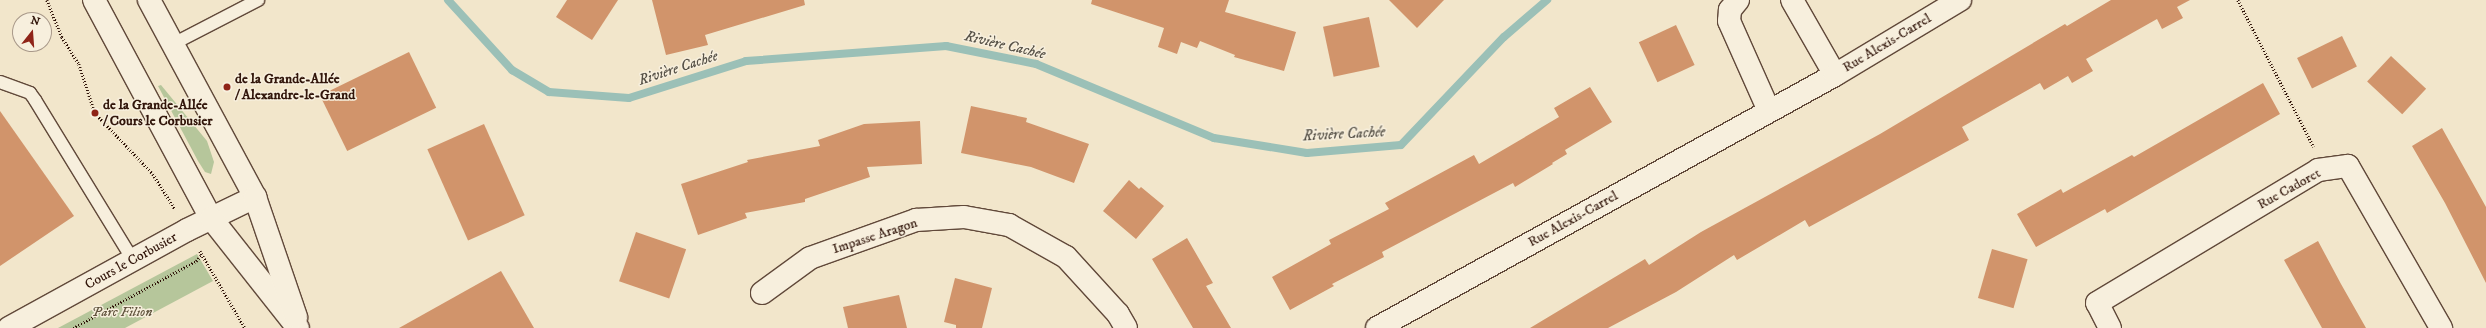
<!DOCTYPE html>
<meta charset="utf-8">
<style>
body{margin:0}
#map{position:relative;width:2486px;height:328px;overflow:hidden;background:#f2e6cb;font-family:"IM FELL DW Pica",serif}
div>[style]{position:absolute}
.green>*{inset:0;background:#b6c69b}
.stream>*{height:8px;margin:-4px;padding:0 4px;transform-origin:4px;border-radius:4px;background:#9bc0b7}
.building>*{inset:0;background:#d1946b;transform-origin:0 0}
.path>*{height:2.5px;margin-top:-1.25px;transform-origin:0;background:repeating-linear-gradient(90deg,#31150a 0 1px,transparent 0 3px)}
.roads{filter:drop-shadow(1px 0 #61493a) drop-shadow(-1px 0 #61493a) drop-shadow(0 1px #61493a) drop-shadow(0 -1px #61493a)}
.service>*{height:12px;margin:-6px;padding:0 6px;transform-origin:6px;border-radius:6px;background:#f7efdd}
.minor>*{height:22px;margin:-11px;padding:0 11px;transform-origin:11px;border-radius:11px;background:#f7efdd}
.tertiary>*{height:22px;margin:-11px;padding:0 11px;transform-origin:11px;border-radius:11px;background:#f7efdd}
.dots>*{width:11px;height:11px;translate:-50% -50%;box-sizing:border-box;border:2px solid #f7efdd;border-radius:50%}
span{translate:-50% -50%;white-space:nowrap;text-align:center;line-height:1.15;-webkit-text-stroke:3px #f7efdd;paint-order:stroke}
.street-label{font-size:14px;color:#31150a}
.poi-label{font-size:14px;color:#31150a;font-weight:700}
.left{translate:0 -50%;text-align:left}
.park-label{font-size:14px;color:#60533d;font-style:italic}
.water-label{font-size:15px;color:#565147;font-style:italic}
.north{position:absolute;left:12px;top:12px;width:40px;height:40px;box-sizing:border-box;background:#f7efdd;border:1px solid #a89889;border-radius:50%;rotate:17deg;font-size:11px;font-weight:700;line-height:16px;text-align:center;color:#31150a}
.north::after{content:'';display:block;margin:auto;width:14px;height:18px;background:#8f2418;clip-path:polygon(50% 0,100% 100%,50% 72%,0 100%)}
</style>
<div id="map">
<div class="green">
<i style="clip-path:polygon(161px 85px,207px 141px,214px 162px,211px 174px,205px 172px,198px 161px,158px 86px)"></i>
<i style="clip-path:polygon(197px 254px,213px 281px,125px 328px,58px 328px)"></i>
</div>
<div class="stream">
<i style="left:448px;top:0;width:95px;rotate:47.6deg"></i>
<i style="left:512px;top:70px;width:43px;rotate:30.7deg"></i>
<i style="left:549px;top:92px;width:80px;rotate:4.3deg"></i>
<i style="left:629px;top:98px;width:123px;rotate:-17.5deg"></i>
<i style="left:746px;top:61px;width:201px;rotate:-4.3deg"></i>
<i style="left:946px;top:46px;width:92px;rotate:11.3deg"></i>
<i style="left:1036px;top:64px;width:193px;rotate:22.6deg"></i>
<i style="left:1214px;top:138px;width:94px;rotate:9.2deg"></i>
<i style="left:1307px;top:153px;width:94px;rotate:-4.9deg"></i>
<i style="left:1401px;top:145px;width:149px;rotate:-46.4deg"></i>
<i style="left:1504px;top:37px;width:57px;rotate:-40.7deg"></i>
</div>
<div class="building">
<i style="clip-path:polygon(567px 0,618px 0,592px 40px,556px 17px)"></i>
<i style="clip-path:polygon(652px 0,804px 0,805px 5px,705px 35px,708px 45px,666px 55px)"></i>
<i style="clip-path:polygon(1092px 0,1229px 0,1225px 12px,1296px 32px,1284px 71px,1234px 57px,1235px 55px,1200px 41px,1197px 48px,1181px 42px,1177px 54px,1158px 47px,1164px 28px,1091px 4px)"></i>
<i style="clip-path:polygon(1389px 0,1444px 0,1417px 28px)"></i>
<i style="clip-path:polygon(2111px 0,2190px 0,2177px 7px,2183px 18px,2162px 29px,2157px 19px,2086px 59px,2093px 71px,2072px 83px,2068px 76px,2044px 90px,2040px 83px,1962px 127px,1969px 140px,1809px 227px,1805px 220px,1737px 260px,1734px 255px,1676px 292px,1608px 328px,1530px 328px,1645px 259px,1649px 265px,1701px 232px,1880px 134px,2065px 24px,2067px 26px)"></i>
<i style="left:1369px;top:17px;width:51px;height:47px;rotate:78deg"></i>
<i style="left:1676px;top:25px;width:44px;height:41px;rotate:65deg"></i>
<i style="left:2342px;top:36px;width:34px;height:50px;rotate:64deg"></i>
<i style="left:409px;top:52px;width:62px;height:99px;rotate:64deg"></i>
<i style="left:2391px;top:56px;width:48px;height:35px;rotate:43deg"></i>
<i style="clip-path:polygon(2263px 83px,2280px 114px,2107px 213px,2105px 209px,2036px 247px,2017px 214px,2061px 189px,2063px 193px,2132px 155px,2134px 157px)"></i>
<i style="clip-path:polygon(1590px 87px,1612px 122px,1565px 150px,1567px 154px,1552px 163px,1553px 164px,1515px 187px,1513px 183px,1382px 252px,1384px 257px,1332px 284px,1334px 286px,1290px 310px,1272px 277px,1331px 244px,1329px 240px,1389px 209px,1385px 203px,1474px 155px,1479px 164px,1559px 117px,1554px 108px)"></i>
<i style="clip-path:polygon(971px 106px,1027px 118px,1026px 122px,1089px 144px,1074px 183px,1031px 167px,961px 153px)"></i>
<i style="clip-path:polygon(0 111px,74px 216px,0 266px)"></i>
<i style="clip-path:polygon(920px 121px,922px 164px,867px 167px,870px 177px,805px 199px,805px 202px,745px 213px,747px 218px,698px 235px,681px 184px,748px 162px,747px 160px,820px 146px,818px 140px,864px 124px)"></i>
<i style="left:484px;top:124px;width:100px;height:62px;rotate:66deg"></i>
<i style="clip-path:polygon(2442px 128px,2486px 207px,2486px 283px,2445px 203px,2412px 146px)"></i>
<i style="clip-path:polygon(1129px 180px,1139px 189px,1141px 187px,1164px 206px,1136px 239px,1103px 211px)"></i>
<i style="left:636px;top:232px;width:53px;height:52px;rotate:19deg"></i>
<i style="clip-path:polygon(1187px 238px,1213px 283px,1206px 286px,1231px 328px,1193px 328px,1152px 259px)"></i>
<i style="clip-path:polygon(2318px 241px,2341px 284px,2366px 328px,2322px 328px,2284px 260px)"></i>
<i style="left:1992px;top:249px;width:37px;height:51px;rotate:16deg"></i>
<i style="clip-path:polygon(501px 271px,534px 328px,399px 328px)"></i>
<i style="clip-path:polygon(955px 278px,992px 288px,982px 328px,956px 328px,956px 325px,944px 322px)"></i>
<i style="clip-path:polygon(899px 295px,907px 328px,848px 328px,843px 307px)"></i>
</div>
<div class="path">
<i style="left:47px;top:0;width:40px;rotate:68deg"></i>
<i style="left:62px;top:37px;width:32px;rotate:58deg"></i>
<i style="left:79px;top:64px;width:52px;rotate:71.9deg"></i>
<i style="left:95px;top:113px;width:84px;rotate:46.4deg"></i>
<i style="left:153px;top:174px;width:41px;rotate:57.8deg"></i>
<i style="left:2238px;top:0;width:165px;rotate:62.7deg"></i>
<i style="left:200px;top:251px;width:89px;rotate:59.7deg"></i>
<i style="left:73px;top:328px;width:140px;rotate:-28.6deg"></i>
<i style="left:196px;top:261px;width:9px;rotate:-49deg"></i>
</div>
<div class="roads">
<div class="service">
<i style="left:173px;top:44px;width:96px;rotate:-27.4deg"></i>
<i style="left:0;top:82px;width:32px;rotate:20deg"></i>
<i style="left:30px;top:93px;width:9px;rotate:54deg"></i>
<i style="left:35px;top:100px;width:188px;rotate:58.5deg"></i>
</div>
<div class="minor">
<i style="left:1738px;top:0;width:13px;rotate:129deg"></i>
<i style="left:1730px;top:10px;width:11px;rotate:95deg"></i>
<i style="left:1729px;top:21px;width:98px;rotate:66deg"></i>
<i style="left:1792px;top:0;width:86px;rotate:60.2deg"></i>
<i style="left:762px;top:293px;width:59px;rotate:-36.1deg"></i>
<i style="left:810px;top:258px;width:113px;rotate:-19.7deg"></i>
<i style="left:916px;top:220px;width:48px;rotate:-3.6deg"></i>
<i style="left:964px;top:217px;width:46px;rotate:10.1deg"></i>
<i style="left:1009px;top:225px;width:65px;rotate:29.3deg"></i>
<i style="left:1066px;top:257px;width:77px;rotate:47.6deg"></i>
<i style="left:1118px;top:314px;width:16px;rotate:60deg"></i>
<i style="left:9px;top:328px;width:203px;rotate:-28.8deg"></i>
<i style="left:187px;top:230px;width:76px;rotate:-25.9deg"></i>
<i style="left:1377px;top:328px;width:523px;rotate:-28.92deg"></i>
<i style="left:1835px;top:75px;width:146px;rotate:-31deg"></i>
<i style="left:2110px;top:328px;width:28px;rotate:-117deg"></i>
<i style="left:2097px;top:303px;width:258px;rotate:-31deg"></i>
<i style="left:2318px;top:170px;width:30px;rotate:-8deg"></i>
<i style="left:2348px;top:166px;width:187px;rotate:60.1deg"></i>
</div>
<div class="tertiary">
<i style="left:94px;top:0;width:247px;rotate:61.8deg"></i>
<i style="left:211px;top:218px;width:140px;rotate:51.7deg"></i>
<i style="left:149px;top:0;width:224px;rotate:61.7deg"></i>
<i style="left:255px;top:197px;width:127px;rotate:71.1deg"></i>
</div>
</div>
<div class="dots">
<i style="left:227px;top:87px;background:#8f2418"></i>
<i style="left:95px;top:113px;background:#8f2418"></i>
</div>
<div class="street-label">
<span style="left:1887px;top:43px;rotate:-31deg">Rue Alexis-Carrel</span>
<span style="left:2289px;top:189px;rotate:-29deg">Rue Cadoret</span>
<span style="left:1573px;top:219px;rotate:-29deg">Rue Alexis-Carrel</span>
<span style="left:875px;top:236px;rotate:-18deg">Impasse Aragon</span>
<span style="left:131px;top:261px;rotate:-29deg">Cours le Corbusier</span>
</div>
<div class="poi-label">
<span class="left" style="left:235px;top:87px">de la Grande-Allée<br>/ Alexandre-le-Grand</span>
<span class="left" style="left:103px;top:113px">de la Grande-Allée<br>/ Cours le Corbusier</span>
</div>
<div class="park-label">
<span style="left:122px;top:312px">Parc Filion</span>
</div>
<div class="water-label">
<span style="left:1005px;top:45px;rotate:13deg">Rivière Cachée</span>
<span style="left:678px;top:68px;rotate:-18deg">Rivière Cachée</span>
<span style="left:1344px;top:134px;rotate:-3deg">Rivière Cachée</span>
</div>
<div class="north">N</div>
</div>
